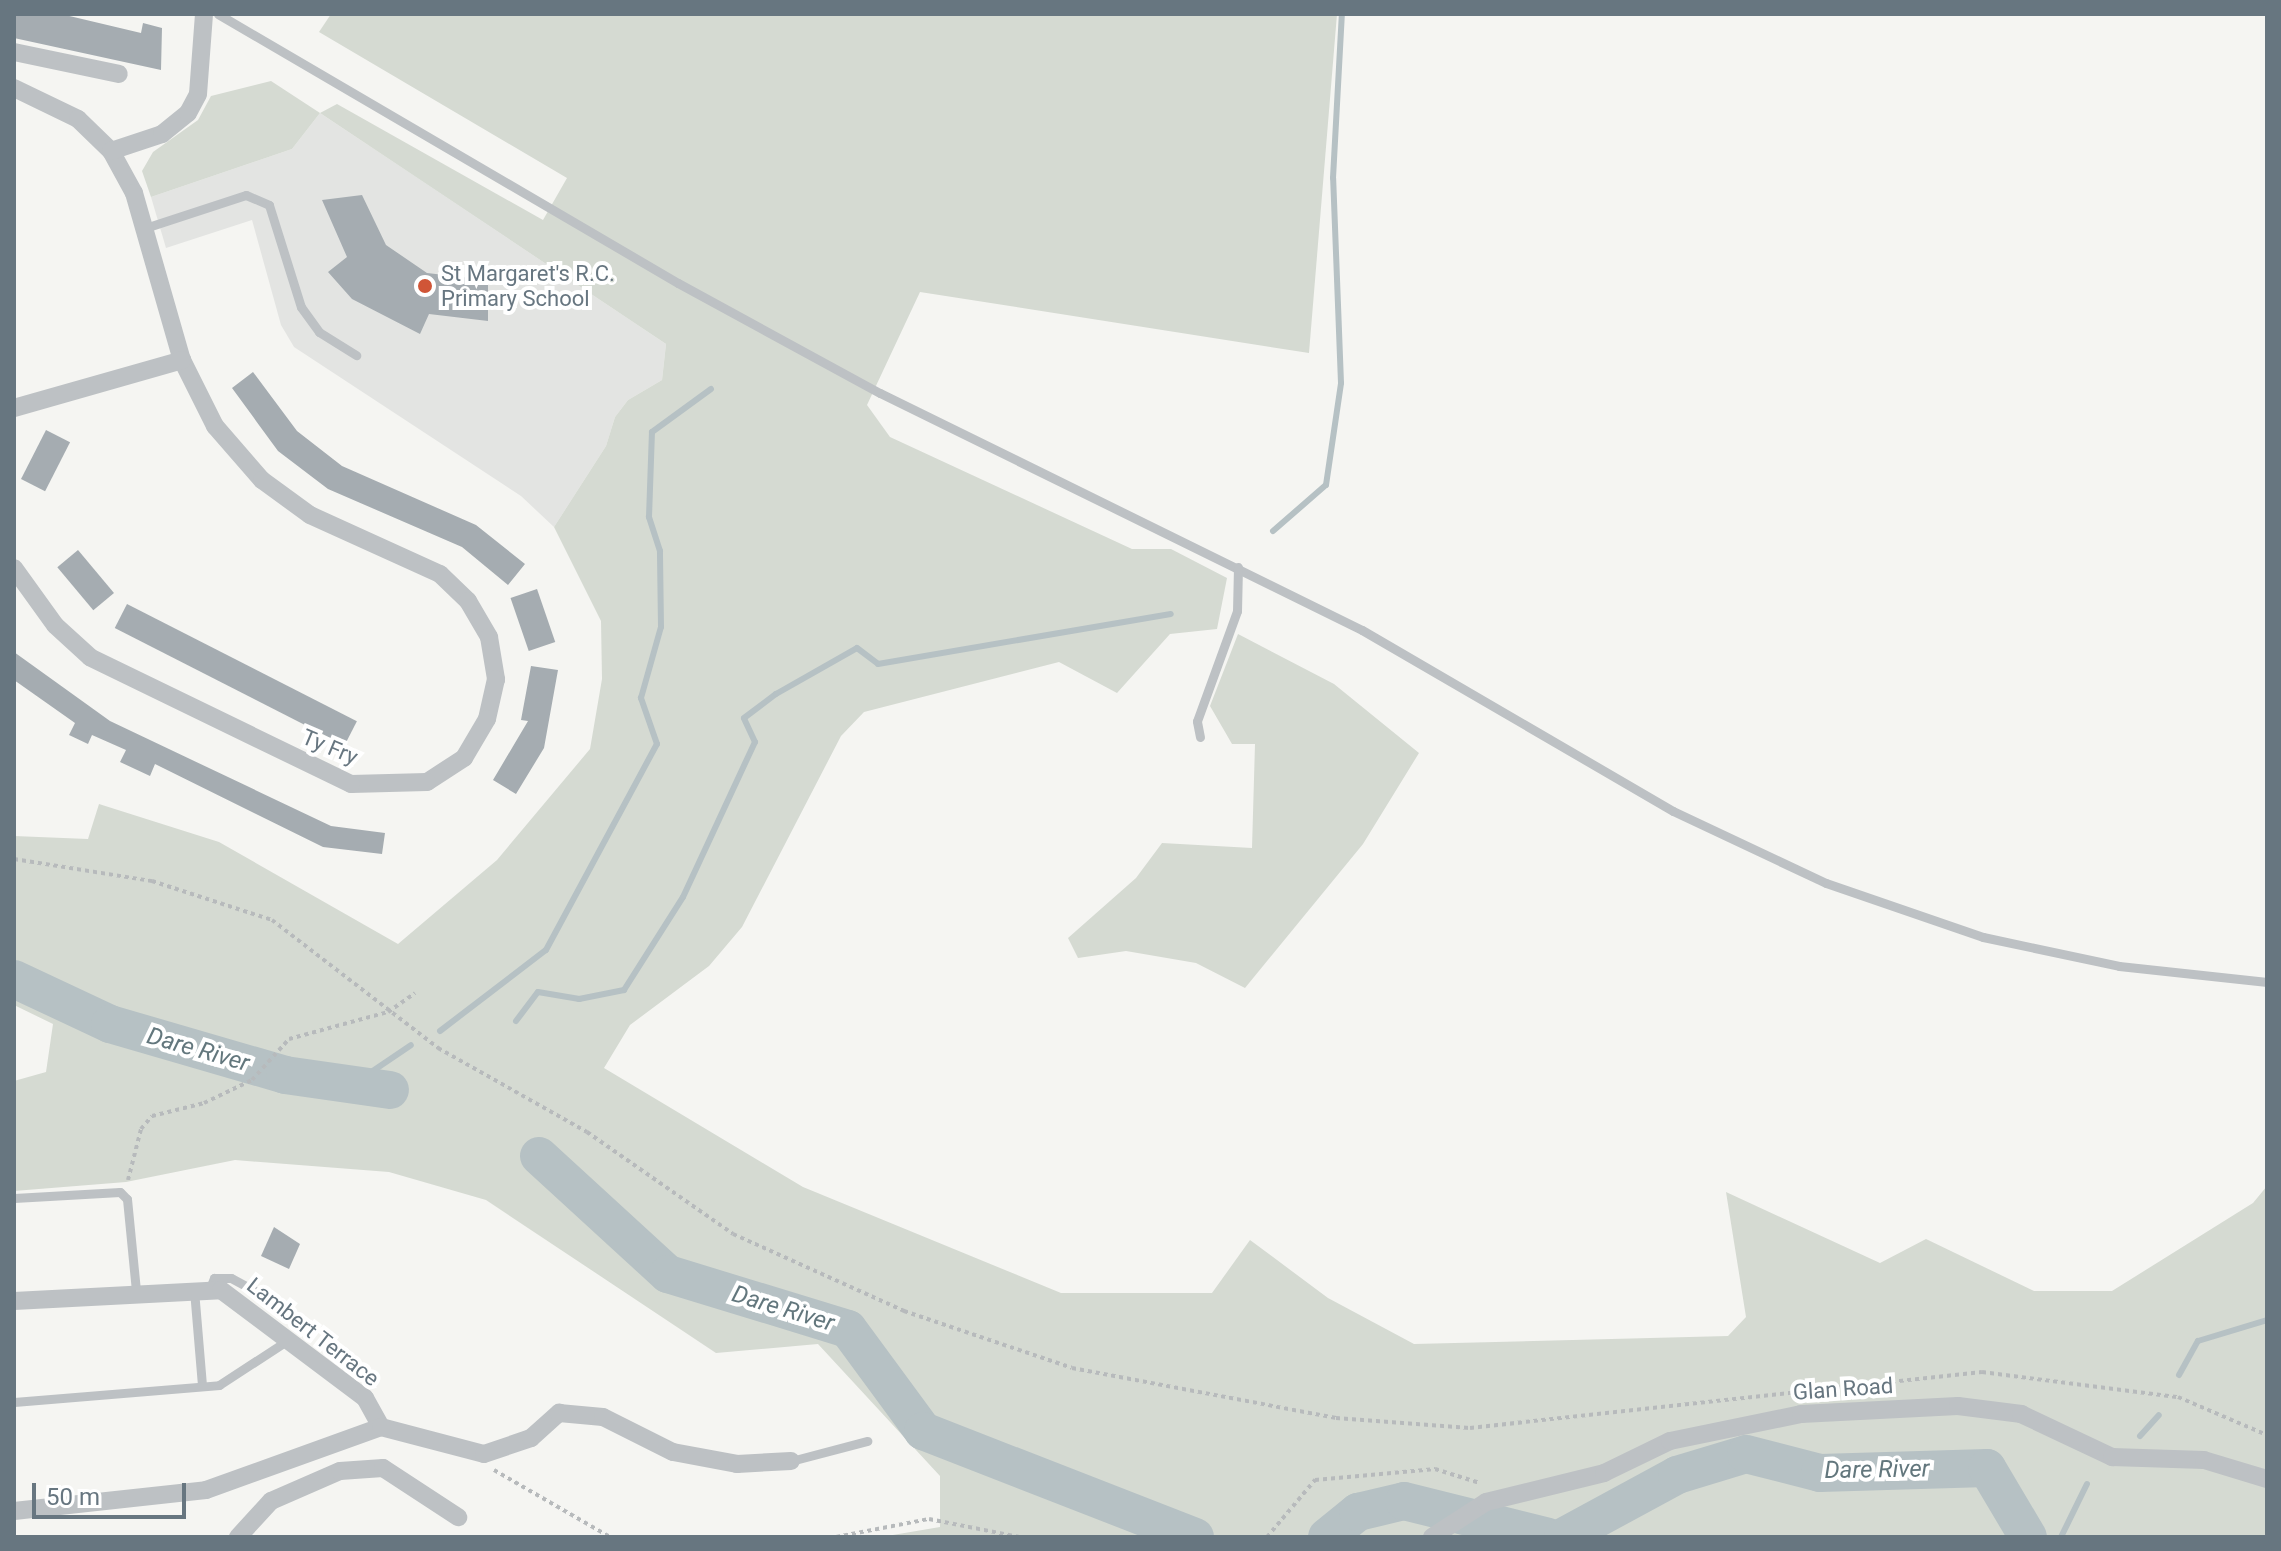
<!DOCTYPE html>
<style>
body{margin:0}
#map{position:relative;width:2281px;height:1551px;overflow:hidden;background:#f5f5f2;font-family:Roboto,sans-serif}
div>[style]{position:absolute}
.built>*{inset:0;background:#e3e4e2}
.green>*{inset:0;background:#d5dad2}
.stream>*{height:6px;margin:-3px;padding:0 3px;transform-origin:3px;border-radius:3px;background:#b6c1c4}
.river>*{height:38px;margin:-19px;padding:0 19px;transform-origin:19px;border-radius:19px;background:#b6c1c4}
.building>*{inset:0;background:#a5acb1;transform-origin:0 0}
.path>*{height:4px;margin-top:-2px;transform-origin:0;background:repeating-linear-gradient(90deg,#b7babc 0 4px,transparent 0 8px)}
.service>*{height:9px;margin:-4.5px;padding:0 4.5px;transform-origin:4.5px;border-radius:4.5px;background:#bdc1c4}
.minor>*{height:18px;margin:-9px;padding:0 9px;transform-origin:9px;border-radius:9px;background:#bdc1c4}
.dots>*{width:22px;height:22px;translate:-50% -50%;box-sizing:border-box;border:4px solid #fff;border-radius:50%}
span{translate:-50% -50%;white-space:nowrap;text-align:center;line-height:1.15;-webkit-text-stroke:8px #fff;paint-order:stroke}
.poi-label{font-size:22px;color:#677680}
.left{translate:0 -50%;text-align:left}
.street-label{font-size:22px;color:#677680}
.water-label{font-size:24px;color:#63777d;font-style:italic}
.frame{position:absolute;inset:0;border:16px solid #677680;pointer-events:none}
.scale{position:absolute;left:32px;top:1483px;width:154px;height:36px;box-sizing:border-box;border:4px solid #677680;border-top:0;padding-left:10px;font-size:24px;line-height:28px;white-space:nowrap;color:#677680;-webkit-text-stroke:6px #fff;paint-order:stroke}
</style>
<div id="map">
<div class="built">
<i style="clip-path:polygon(320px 113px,666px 344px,662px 380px,628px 400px,615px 417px,606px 446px,554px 527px,521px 496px,294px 347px,281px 325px,252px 220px,166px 248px,151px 197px,292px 149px)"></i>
</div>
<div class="green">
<i style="clip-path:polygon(331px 14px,1337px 14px,1309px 353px,920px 292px,867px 405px,890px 437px,1132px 549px,1171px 549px,1227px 578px,1217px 629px,1170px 634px,1117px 693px,1059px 662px,864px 712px,841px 736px,742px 927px,709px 966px,630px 1025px,604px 1068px,803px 1187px,1061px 1293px,1212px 1293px,1250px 1240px,1328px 1298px,1414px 1344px,1728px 1336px,1746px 1317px,1726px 1192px,1880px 1263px,1926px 1239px,2034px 1291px,2112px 1291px,2253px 1203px,2267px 1186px,2267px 1537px,881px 1537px,940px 1527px,940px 1476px,818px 1344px,716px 1353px,486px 1200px,389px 1172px,235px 1160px,126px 1182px,14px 1191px,14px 1081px,46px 1072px,53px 1024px,14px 1005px,14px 836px,88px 839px,99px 804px,219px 842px,398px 944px,497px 860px,590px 749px,602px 679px,601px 621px,554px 527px,606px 446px,615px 417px,628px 400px,662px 380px,666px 344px,320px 113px,292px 149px,151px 197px,142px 171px,153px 152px,198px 120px,211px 96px,271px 81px,320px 113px,337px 104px,543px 220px,567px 178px,319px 32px)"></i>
<i style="clip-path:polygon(1238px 634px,1334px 684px,1419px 753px,1363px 844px,1245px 988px,1196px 963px,1126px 951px,1078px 958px,1068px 938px,1136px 878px,1162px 843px,1252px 848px,1255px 744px,1232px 744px,1210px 706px)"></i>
</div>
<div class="stream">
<i style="left:1273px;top:531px;width:70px;rotate:-41deg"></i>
<i style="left:1326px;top:485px;width:103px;rotate:-81.6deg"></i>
<i style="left:1341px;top:383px;width:205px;rotate:-92.2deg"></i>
<i style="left:1333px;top:178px;width:164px;rotate:-86.9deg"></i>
<i style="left:516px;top:1021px;width:36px;rotate:-53deg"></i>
<i style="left:538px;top:992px;width:42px;rotate:9.7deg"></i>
<i style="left:579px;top:999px;width:46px;rotate:-11.3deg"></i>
<i style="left:624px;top:990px;width:110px;rotate:-57.6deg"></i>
<i style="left:683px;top:897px;width:171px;rotate:-65.1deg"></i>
<i style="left:755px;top:742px;width:26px;rotate:-115deg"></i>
<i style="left:744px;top:718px;width:40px;rotate:-37deg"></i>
<i style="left:776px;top:694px;width:93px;rotate:-29.6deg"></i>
<i style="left:857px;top:648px;width:26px;rotate:37deg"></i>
<i style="left:878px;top:664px;width:297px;rotate:-9.7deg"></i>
<i style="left:440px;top:1031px;width:133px;rotate:-37.4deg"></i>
<i style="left:546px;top:950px;width:234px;rotate:-61.7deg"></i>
<i style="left:657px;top:744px;width:49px;rotate:-109.2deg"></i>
<i style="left:641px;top:698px;width:74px;rotate:-74.3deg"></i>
<i style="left:661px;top:627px;width:76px;rotate:-90.8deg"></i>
<i style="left:660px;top:551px;width:36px;rotate:-108deg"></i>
<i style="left:649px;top:517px;width:85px;rotate:-88deg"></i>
<i style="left:652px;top:432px;width:73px;rotate:-36.1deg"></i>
<i style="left:352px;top:1085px;width:71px;rotate:-34.1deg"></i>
<i style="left:2179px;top:1375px;width:39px;rotate:-61deg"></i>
<i style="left:2198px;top:1341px;width:72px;rotate:-16.9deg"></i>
<i style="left:2140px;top:1436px;width:28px;rotate:-48deg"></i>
<i style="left:2061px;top:1537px;width:59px;rotate:-63.9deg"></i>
</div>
<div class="river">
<i style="left:14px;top:979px;width:106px;rotate:25.1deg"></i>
<i style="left:110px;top:1024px;width:182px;rotate:16.2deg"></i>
<i style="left:285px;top:1075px;width:106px;rotate:8.1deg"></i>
<i style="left:539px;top:1156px;width:175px;rotate:42.5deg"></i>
<i style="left:668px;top:1274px;width:188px;rotate:17deg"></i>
<i style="left:848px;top:1329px;width:127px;rotate:53.7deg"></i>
<i style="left:923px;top:1431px;width:292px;rotate:21.3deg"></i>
<i style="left:1327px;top:1537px;width:40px;rotate:-39deg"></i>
<i style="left:1358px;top:1512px;width:47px;rotate:-13.4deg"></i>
<i style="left:1404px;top:1501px;width:148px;rotate:14deg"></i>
<i style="left:1563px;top:1537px;width:130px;rotate:-28.5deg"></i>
<i style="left:1677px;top:1475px;width:72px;rotate:-16.9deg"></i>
<i style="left:1746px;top:1454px;width:76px;rotate:14.4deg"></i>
<i style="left:1820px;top:1473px;width:167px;rotate:-1.7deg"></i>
<i style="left:1987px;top:1468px;width:80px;rotate:59.3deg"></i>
</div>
<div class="building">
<i style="clip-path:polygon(14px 14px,61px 14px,141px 33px,143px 23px,162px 28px,161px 70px,14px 38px)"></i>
<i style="clip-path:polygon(362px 195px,386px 245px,427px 273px,488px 280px,488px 321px,429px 314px,420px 334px,352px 299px,328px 272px,347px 257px,322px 200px)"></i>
<i style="clip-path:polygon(253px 372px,297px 431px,342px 466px,476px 525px,525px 564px,508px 585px,462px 547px,328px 489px,278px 451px,232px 388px)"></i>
<i style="left:46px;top:430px;width:27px;height:55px;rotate:27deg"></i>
<i style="left:78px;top:550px;width:56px;height:27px;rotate:50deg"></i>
<i style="left:537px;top:589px;width:56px;height:28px;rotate:71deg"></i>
<i style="left:127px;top:604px;width:258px;height:27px;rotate:27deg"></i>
<i style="clip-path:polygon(14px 652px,110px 721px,331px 826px,385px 833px,382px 854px,323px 847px,155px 764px,150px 776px,120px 762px,126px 750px,92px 735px,88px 744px,69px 735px,75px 723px,14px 680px)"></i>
<i style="clip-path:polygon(531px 666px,558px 670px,544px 748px,516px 794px,493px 780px,528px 721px,521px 720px)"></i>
<i style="clip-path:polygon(274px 1227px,300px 1244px,289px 1269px,261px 1256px)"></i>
</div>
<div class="path">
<i style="left:14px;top:859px;width:140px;rotate:9.1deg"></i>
<i style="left:152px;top:881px;width:126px;rotate:18deg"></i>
<i style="left:272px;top:920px;width:210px;rotate:37.6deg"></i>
<i style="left:438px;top:1048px;width:171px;rotate:29.4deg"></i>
<i style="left:587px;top:1132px;width:178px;rotate:34.9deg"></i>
<i style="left:733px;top:1234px;width:188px;rotate:24.2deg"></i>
<i style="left:904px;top:1311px;width:177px;rotate:18.7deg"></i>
<i style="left:1072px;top:1368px;width:269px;rotate:10.7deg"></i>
<i style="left:1336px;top:1418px;width:134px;rotate:4.3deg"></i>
<i style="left:1470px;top:1428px;width:515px;rotate:-6.24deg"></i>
<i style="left:1982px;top:1372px;width:198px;rotate:7.3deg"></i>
<i style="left:2178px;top:1397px;width:97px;rotate:23.1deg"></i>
<i style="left:128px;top:1180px;width:53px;rotate:-75.7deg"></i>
<i style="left:141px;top:1129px;width:17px;rotate:-50deg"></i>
<i style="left:152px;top:1116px;width:54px;rotate:-14deg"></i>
<i style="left:204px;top:1103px;width:53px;rotate:-25.6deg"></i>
<i style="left:252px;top:1080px;width:55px;rotate:-47.9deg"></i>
<i style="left:289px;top:1039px;width:103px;rotate:-15.3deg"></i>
<i style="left:388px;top:1012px;width:33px;rotate:-35deg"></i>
<i style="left:494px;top:1470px;width:134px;rotate:30deg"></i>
<i style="left:836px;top:1537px;width:95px;rotate:-11deg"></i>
<i style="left:929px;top:1519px;width:92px;rotate:11.3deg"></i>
<i style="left:1267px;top:1537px;width:75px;rotate:-49.9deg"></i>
<i style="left:1315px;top:1480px;width:121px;rotate:-5.2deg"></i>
<i style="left:1435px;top:1469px;width:47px;rotate:17.3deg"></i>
</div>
<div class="service">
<i style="left:218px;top:14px;width:533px;rotate:30.32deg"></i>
<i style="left:678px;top:283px;width:230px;rotate:28.6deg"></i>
<i style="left:880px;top:393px;width:537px;rotate:26.18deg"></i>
<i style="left:1362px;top:630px;width:360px;rotate:30.2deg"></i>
<i style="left:1673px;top:811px;width:169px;rotate:25.2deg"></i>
<i style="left:1826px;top:883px;width:166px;rotate:19deg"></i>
<i style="left:1983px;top:937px;width:139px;rotate:12deg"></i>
<i style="left:2119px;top:966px;width:149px;rotate:6.2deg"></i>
<i style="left:145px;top:228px;width:106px;rotate:-18.1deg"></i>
<i style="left:246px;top:195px;width:25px;rotate:23deg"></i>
<i style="left:269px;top:205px;width:107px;rotate:72.6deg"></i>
<i style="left:301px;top:307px;width:31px;rotate:54deg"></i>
<i style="left:319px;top:332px;width:44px;rotate:31.9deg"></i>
<i style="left:1200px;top:737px;width:16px;rotate:-101deg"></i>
<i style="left:1197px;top:721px;width:117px;rotate:-70deg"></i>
<i style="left:1237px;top:611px;width:44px;rotate:-88.7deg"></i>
<i style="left:14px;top:1198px;width:106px;rotate:-3.2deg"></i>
<i style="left:120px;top:1192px;width:10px;rotate:45deg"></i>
<i style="left:127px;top:1199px;width:92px;rotate:84.4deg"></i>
<i style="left:210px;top:1288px;width:11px;rotate:-68deg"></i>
<i style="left:214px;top:1278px;width:17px"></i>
<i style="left:231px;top:1278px;width:68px;rotate:28.1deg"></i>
<i style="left:194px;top:1290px;width:96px;rotate:85.2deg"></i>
<i style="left:14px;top:1402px;width:206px;rotate:-4.7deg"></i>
<i style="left:219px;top:1385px;width:82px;rotate:-33.1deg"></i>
<i style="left:791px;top:1461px;width:79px;rotate:-14.7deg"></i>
</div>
<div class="minor">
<i style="left:14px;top:52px;width:107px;rotate:11.8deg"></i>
<i style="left:14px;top:88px;width:71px;rotate:25.8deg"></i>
<i style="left:78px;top:119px;width:46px;rotate:44.1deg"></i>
<i style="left:111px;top:151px;width:48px;rotate:61.3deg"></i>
<i style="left:134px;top:193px;width:174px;rotate:74deg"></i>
<i style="left:182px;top:360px;width:74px;rotate:63.4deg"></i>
<i style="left:215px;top:426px;width:72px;rotate:49deg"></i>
<i style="left:262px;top:480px;width:59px;rotate:36.1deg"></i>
<i style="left:310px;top:515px;width:143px;rotate:24.4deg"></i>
<i style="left:440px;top:574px;width:39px;rotate:44deg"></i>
<i style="left:468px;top:601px;width:42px;rotate:59.7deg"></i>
<i style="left:489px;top:637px;width:43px;rotate:80.5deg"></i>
<i style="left:496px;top:679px;width:41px;rotate:102.7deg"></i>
<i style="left:487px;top:719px;width:45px;rotate:120.5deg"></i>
<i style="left:464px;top:758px;width:44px;rotate:147deg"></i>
<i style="left:427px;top:782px;width:76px;rotate:178.5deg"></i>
<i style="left:351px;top:784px;width:290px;rotate:-154.1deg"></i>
<i style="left:90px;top:657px;width:47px;rotate:-137.6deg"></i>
<i style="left:55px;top:625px;width:70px;rotate:-125.7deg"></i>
<i style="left:111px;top:151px;width:54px;rotate:-18.4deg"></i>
<i style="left:162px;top:134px;width:33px;rotate:-39deg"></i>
<i style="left:188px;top:113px;width:21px;rotate:-62deg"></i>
<i style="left:198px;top:94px;width:80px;rotate:-85.7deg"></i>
<i style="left:14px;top:408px;width:175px;rotate:-15.9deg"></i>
<i style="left:14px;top:1301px;width:207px;rotate:-3deg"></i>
<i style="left:221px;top:1290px;width:180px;rotate:36.9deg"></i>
<i style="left:365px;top:1398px;width:33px;rotate:61deg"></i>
<i style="left:14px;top:1511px;width:193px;rotate:-6.2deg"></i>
<i style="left:206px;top:1490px;width:186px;rotate:-19.8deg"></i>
<i style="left:381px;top:1427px;width:106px;rotate:14.7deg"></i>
<i style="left:484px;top:1454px;width:50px;rotate:-18.8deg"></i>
<i style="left:531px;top:1438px;width:38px;rotate:-42deg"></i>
<i style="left:559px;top:1413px;width:44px;rotate:5.2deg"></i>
<i style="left:603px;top:1417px;width:78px;rotate:26.6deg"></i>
<i style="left:673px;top:1452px;width:65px;rotate:10.6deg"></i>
<i style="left:737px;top:1464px;width:54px;rotate:-3.2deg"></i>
<i style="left:238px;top:1537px;width:49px;rotate:-47.5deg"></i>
<i style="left:271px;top:1501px;width:75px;rotate:-23.5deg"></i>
<i style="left:340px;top:1471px;width:43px;rotate:-4deg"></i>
<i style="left:383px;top:1468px;width:90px;rotate:33.2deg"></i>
<i style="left:1432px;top:1537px;width:64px;rotate:-32.9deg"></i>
<i style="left:1486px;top:1502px;width:122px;rotate:-13.8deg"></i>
<i style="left:1604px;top:1473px;width:73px;rotate:-25.9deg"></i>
<i style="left:1670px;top:1441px;width:134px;rotate:-11.6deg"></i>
<i style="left:1801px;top:1414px;width:157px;rotate:-2.9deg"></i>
<i style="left:1958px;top:1406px;width:64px;rotate:7.2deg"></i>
<i style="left:2021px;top:1414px;width:101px;rotate:25.3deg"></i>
<i style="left:2112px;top:1457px;width:92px;rotate:1.9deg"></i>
<i style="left:2204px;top:1460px;width:66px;rotate:16.8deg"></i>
</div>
<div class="dots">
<i style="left:425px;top:286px;background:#d05537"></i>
</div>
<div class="poi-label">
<span class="left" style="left:441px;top:286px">St Margaret's R.C.<br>Primary School</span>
</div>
<div class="street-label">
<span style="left:330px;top:747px;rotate:23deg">Ty Fry</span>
<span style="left:313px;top:1332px;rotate:38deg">Lambert Terrace</span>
<span style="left:1843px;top:1389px;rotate:-4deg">Glan Road</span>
</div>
<div class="water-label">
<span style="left:198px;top:1050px;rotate:16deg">Dare River</span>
<span style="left:783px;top:1309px;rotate:17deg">Dare River</span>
<span style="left:1877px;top:1470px;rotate:-1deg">Dare River</span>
</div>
<div class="frame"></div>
<div class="scale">50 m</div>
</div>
